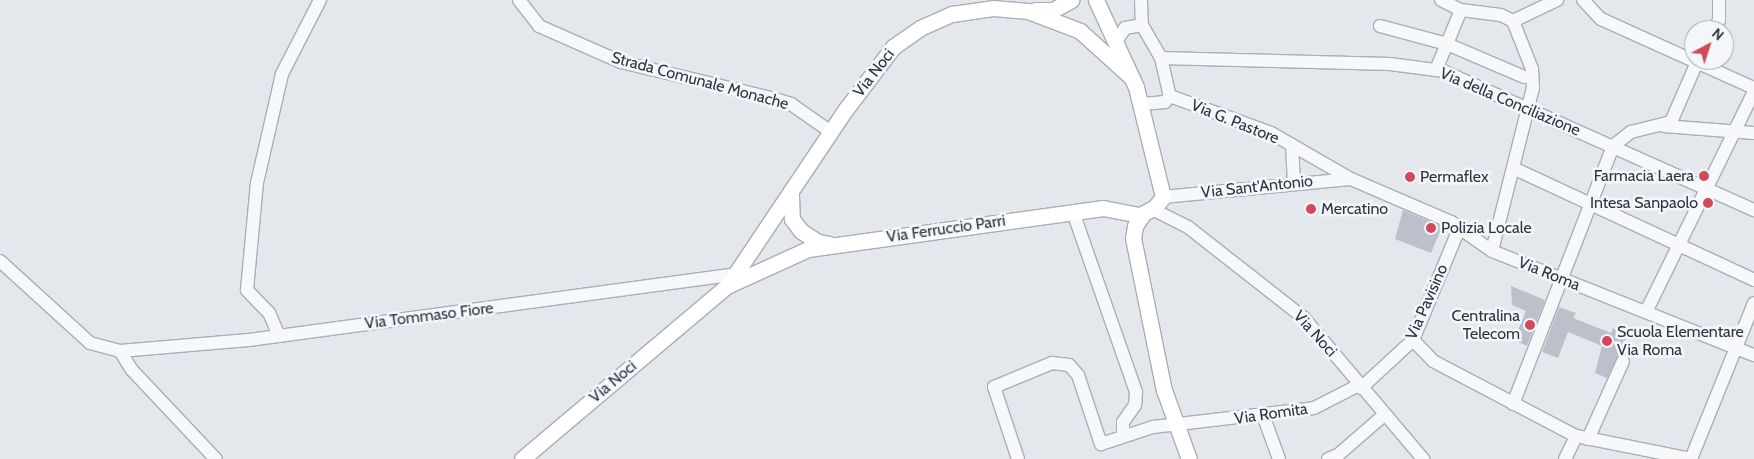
<!DOCTYPE html>
<style>
body{margin:0}
#map{position:relative;width:1754px;height:459px;overflow:hidden;background:#e4e7ec;font-family:Cabin,sans-serif}
div>[style]{position:absolute}
.building>*{inset:0;background:#bbc0ca}
.roads{filter:drop-shadow(1px 0 #a9aeb7) drop-shadow(-1px 0 #a9aeb7) drop-shadow(0 1px #a9aeb7) drop-shadow(0 -1px #a9aeb7)}
.minor>*{height:12px;margin:-6px;padding:0 6px;transform-origin:6px;border-radius:6px;background:#f7f8fa}
.major>*{height:15px;margin:-7.5px;padding:0 7.5px;transform-origin:7.5px;border-radius:7.5px;background:#fff}
.dots>*{width:14px;height:14px;translate:-50% -50%;box-sizing:border-box;border:2px solid #f4f6f9;border-radius:50%}
span{translate:-50% -50%;white-space:nowrap;text-align:center;line-height:1.15;-webkit-text-stroke:5px #f4f6f9;paint-order:stroke}
.street-label{font-size:16px;color:#2b3445}
.poi-label{font-size:16px;color:#2b3445}
.right{translate:-100% -50%;text-align:right}
.left{translate:0 -50%;text-align:left}
.north{position:absolute;left:1684px;top:20px;width:50px;height:50px;box-sizing:border-box;background:#f4f6f9;border:1px solid #a4a8b1;border-radius:50%;rotate:40deg;font-size:14px;font-weight:700;line-height:20px;text-align:center;color:#2b3445}
.north::after{content:'';display:block;margin:auto;width:18px;height:22px;background:#d1495b;clip-path:polygon(50% 0,100% 100%,50% 72%,0 100%)}
</style>
<div id="map">
<div class="building">
<i style="clip-path:polygon(1403px 210px,1442px 227px,1431px 253px,1395px 239px)"></i>
<i style="clip-path:polygon(1511px 286px,1545px 300px,1527px 346px,1514px 340px,1526px 311px,1512px 305px)"></i>
<i style="clip-path:polygon(1559px 307px,1576px 313px,1573px 318px,1611px 333px,1613px 328px,1628px 334px,1607px 378px,1595px 373px,1602px 346px,1568px 332px,1558px 358px,1542px 352px)"></i>
</div>
<div class="roads">
<div class="minor">
<i style="left:519px;top:0;width:33px;rotate:52deg"></i>
<i style="left:539px;top:26px;width:90px;rotate:23.7deg"></i>
<i style="left:621px;top:62px;width:158px;rotate:13.5deg"></i>
<i style="left:775px;top:99px;width:17px;rotate:17deg"></i>
<i style="left:791px;top:104px;width:49px;rotate:35deg"></i>
<i style="left:1141px;top:0;width:25px;rotate:88deg"></i>
<i style="left:1441px;top:0;width:22px;rotate:27deg"></i>
<i style="left:1461px;top:10px;width:40px;rotate:7.1deg"></i>
<i style="left:1501px;top:15px;width:13px;rotate:27deg"></i>
<i style="left:1513px;top:21px;width:49px;rotate:-25.5deg"></i>
<i style="left:1583px;top:0;width:26px;rotate:47deg"></i>
<i style="left:1601px;top:19px;width:168px;rotate:24.3deg"></i>
<i style="left:1380px;top:26px;width:69px;rotate:15deg"></i>
<i style="left:1447px;top:44px;width:84px;rotate:23.2deg"></i>
<i style="left:1714px;top:30px;width:11px;rotate:-63deg"></i>
<i style="left:1719px;top:20px;width:20px;rotate:-90deg"></i>
<i style="left:1115px;top:43px;width:18px;rotate:-56deg"></i>
<i style="left:1125px;top:28px;width:17px;rotate:-10deg"></i>
<i style="left:1142px;top:25px;width:38px;rotate:60deg"></i>
<i style="left:1161px;top:58px;width:39px;rotate:77deg"></i>
<i style="left:1170px;top:96px;width:8px;rotate:130deg"></i>
<i style="left:1165px;top:102px;width:25px;rotate:175deg"></i>
<i style="left:1161px;top:58px;width:229px;rotate:1.5deg"></i>
<i style="left:1390px;top:64px;width:53px;rotate:7.5deg"></i>
<i style="left:1443px;top:71px;width:341px;rotate:24.1deg"></i>
<i style="left:1436px;top:70px;width:65px;rotate:-67.4deg"></i>
<i style="left:1170px;top:96px;width:108px;rotate:20.1deg"></i>
<i style="left:1271px;top:133px;width:92px;rotate:29.9deg"></i>
<i style="left:1351px;top:179px;width:109px;rotate:23.3deg"></i>
<i style="left:1451px;top:222px;width:50px;rotate:35.3deg"></i>
<i style="left:1492px;top:251px;width:282px;rotate:21.7deg"></i>
<i style="left:1664px;top:126px;width:90px;rotate:4.4deg"></i>
<i style="left:1292px;top:145px;width:37px;rotate:87deg"></i>
<i style="left:1513px;top:168px;width:266px;rotate:24.9deg"></i>
<i style="left:1163px;top:197px;width:188px;rotate:-5.5deg"></i>
<i style="left:1152px;top:209px;width:40px;rotate:26.6deg"></i>
<i style="left:1188px;top:227px;width:147px;rotate:38.1deg"></i>
<i style="left:1304px;top:318px;width:185px;rotate:49.8deg"></i>
<i style="left:1073px;top:212px;width:191px;rotate:70.7deg"></i>
<i style="left:1136px;top:392px;width:13px;rotate:94deg"></i>
<i style="left:1135px;top:405px;width:21px;rotate:125deg"></i>
<i style="left:1123px;top:422px;width:13px;rotate:90deg"></i>
<i style="left:1492px;top:251px;width:168px;rotate:-75.9deg"></i>
<i style="left:1533px;top:88px;width:19px;rotate:-93deg"></i>
<i style="left:1532px;top:69px;width:52px;rotate:-111.6deg"></i>
<i style="left:0;top:261px;width:122px;rotate:42.3deg"></i>
<i style="left:90px;top:343px;width:31px;rotate:15deg"></i>
<i style="left:120px;top:351px;width:129px;rotate:-4.9deg"></i>
<i style="left:249px;top:340px;width:491px;rotate:-7.7deg"></i>
<i style="left:1646px;top:312px;width:245px;rotate:-63.9deg"></i>
<i style="left:279px;top:336px;width:25px;rotate:-113deg"></i>
<i style="left:269px;top:313px;width:32px;rotate:-134deg"></i>
<i style="left:247px;top:290px;width:107px;rotate:-84.7deg"></i>
<i style="left:257px;top:183px;width:112px;rotate:-77.1deg"></i>
<i style="left:282px;top:74px;width:83px;rotate:-62.8deg"></i>
<i style="left:1413px;top:340px;width:29px;rotate:46deg"></i>
<i style="left:1433px;top:361px;width:161px;rotate:27.7deg"></i>
<i style="left:1576px;top:436px;width:117px;rotate:11.3deg"></i>
<i style="left:120px;top:351px;width:22px;rotate:58deg"></i>
<i style="left:132px;top:370px;width:122px;rotate:46.7deg"></i>
<i style="left:1361px;top:388px;width:71px;rotate:-42.7deg"></i>
<i style="left:1413px;top:340px;width:120px;rotate:-67.5deg"></i>
<i style="left:1513px;top:404px;width:277px;rotate:-68.8deg"></i>
<i style="left:1613px;top:146px;width:23px;rotate:-38deg"></i>
<i style="left:1631px;top:132px;width:41px;rotate:-14deg"></i>
<i style="left:1671px;top:122px;width:68px;rotate:-66.5deg"></i>
<i style="left:1263px;top:415px;width:47px;rotate:70deg"></i>
<i style="left:1588px;top:439px;width:85px;rotate:-65.8deg"></i>
<i style="left:1018px;top:459px;width:76px;rotate:-108.4deg"></i>
<i style="left:994px;top:387px;width:63px;rotate:-22.5deg"></i>
<i style="left:1052px;top:363px;width:17px;rotate:7deg"></i>
<i style="left:1069px;top:365px;width:13px;rotate:48deg"></i>
<i style="left:1078px;top:375px;width:73px;rotate:71.6deg"></i>
<i style="left:1101px;top:444px;width:55px;rotate:-18.1deg"></i>
<i style="left:1153px;top:427px;width:162px;rotate:-6.7deg"></i>
<i style="left:1314px;top:408px;width:51px;rotate:-27.1deg"></i>
<i style="left:1328px;top:459px;width:11px;rotate:-22deg"></i>
<i style="left:1338px;top:455px;width:61px;rotate:-41deg"></i>
<i style="left:1565px;top:459px;width:25px;rotate:-64deg"></i>
<i style="left:1691px;top:459px;width:168px;rotate:-68deg"></i>
</div>
<div class="major">
<i style="left:1035px;top:10px;width:18px"></i>
<i style="left:1053px;top:10px;width:21px;rotate:-29deg"></i>
<i style="left:791px;top:195px;width:24px;rotate:88deg"></i>
<i style="left:792px;top:219px;width:15px;rotate:53deg"></i>
<i style="left:801px;top:231px;width:20px;rotate:33deg"></i>
<i style="left:818px;top:242px;width:11px;rotate:10deg"></i>
<i style="left:1143px;top:214px;width:14px;rotate:124deg"></i>
<i style="left:1135px;top:226px;width:12px;rotate:99deg"></i>
<i style="left:1133px;top:238px;width:155px;rotate:78.5deg"></i>
<i style="left:1164px;top:390px;width:73px;rotate:70.1deg"></i>
<i style="left:729px;top:285px;width:87px;rotate:-24.5deg"></i>
<i style="left:808px;top:249px;width:298px;rotate:-7.9deg"></i>
<i style="left:1103px;top:208px;width:38px;rotate:11deg"></i>
<i style="left:1140px;top:215px;width:17px;rotate:-28deg"></i>
<i style="left:1155px;top:207px;width:13px;rotate:-51deg"></i>
<i style="left:1163px;top:197px;width:113px;rotate:-103.8deg"></i>
<i style="left:1136px;top:87px;width:96px;rotate:-114.7deg"></i>
<i style="left:522px;top:459px;width:270px;rotate:-40.2deg"></i>
<i style="left:728px;top:285px;width:212px;rotate:-56.2deg"></i>
<i style="left:846px;top:109px;width:78px;rotate:-52.8deg"></i>
<i style="left:893px;top:47px;width:33px;rotate:-35deg"></i>
<i style="left:920px;top:28px;width:35px;rotate:-24deg"></i>
<i style="left:952px;top:14px;width:41px;rotate:-8.3deg"></i>
<i style="left:993px;top:8px;width:35px;rotate:5deg"></i>
<i style="left:1028px;top:11px;width:56px;rotate:21deg"></i>
<i style="left:1080px;top:31px;width:70px;rotate:42.1deg"></i>
</div>
</div>
<div class="dots">
<i style="left:1704px;top:176px;background:#d1495b"></i>
<i style="left:1410px;top:177px;background:#d1495b"></i>
<i style="left:1708px;top:203px;background:#d1495b"></i>
<i style="left:1311px;top:209px;background:#d1495b"></i>
<i style="left:1431px;top:228px;background:#d1495b"></i>
<i style="left:1530px;top:325px;background:#d1495b"></i>
<i style="left:1607px;top:341px;background:#d1495b"></i>
</div>
<div class="street-label">
<span style="left:874px;top:73px;rotate:-52deg">Via Noci</span>
<span style="left:700px;top:81px;rotate:15deg">Strada Comunale Monache</span>
<span style="left:1510px;top:102px;rotate:23deg">Via della Conciliazione</span>
<span style="left:1235px;top:122px;rotate:22deg">Via G. Pastore</span>
<span style="left:1257px;top:187px;rotate:-6deg">Via Sant'Antonio</span>
<span style="left:946px;top:229px;rotate:-8deg">Via Ferruccio Parri</span>
<span style="left:1549px;top:274px;rotate:22deg">Via Roma</span>
<span style="left:1427px;top:302px;rotate:-66deg">Via Pavisino</span>
<span style="left:429px;top:316px;rotate:-7deg">Via Tommaso Fiore</span>
<span style="left:1315px;top:334px;rotate:48deg">Via Noci</span>
<span style="left:613px;top:382px;rotate:-40deg">Via Noci</span>
<span style="left:1271px;top:414px;rotate:-8deg">Via Romita</span>
</div>
<div class="poi-label">
<span class="right" style="left:1694px;top:176px">Farmacia Laera</span>
<span class="left" style="left:1420px;top:177px">Permaflex</span>
<span class="right" style="left:1698px;top:203px">Intesa Sanpaolo</span>
<span class="left" style="left:1321px;top:209px">Mercatino</span>
<span class="left" style="left:1441px;top:228px">Polizia Locale</span>
<span class="right" style="left:1520px;top:325px">Centralina<br>Telecom</span>
<span class="left" style="left:1617px;top:341px">Scuola Elementare<br>Via Roma</span>
</div>
<div class="north">N</div>
</div>
